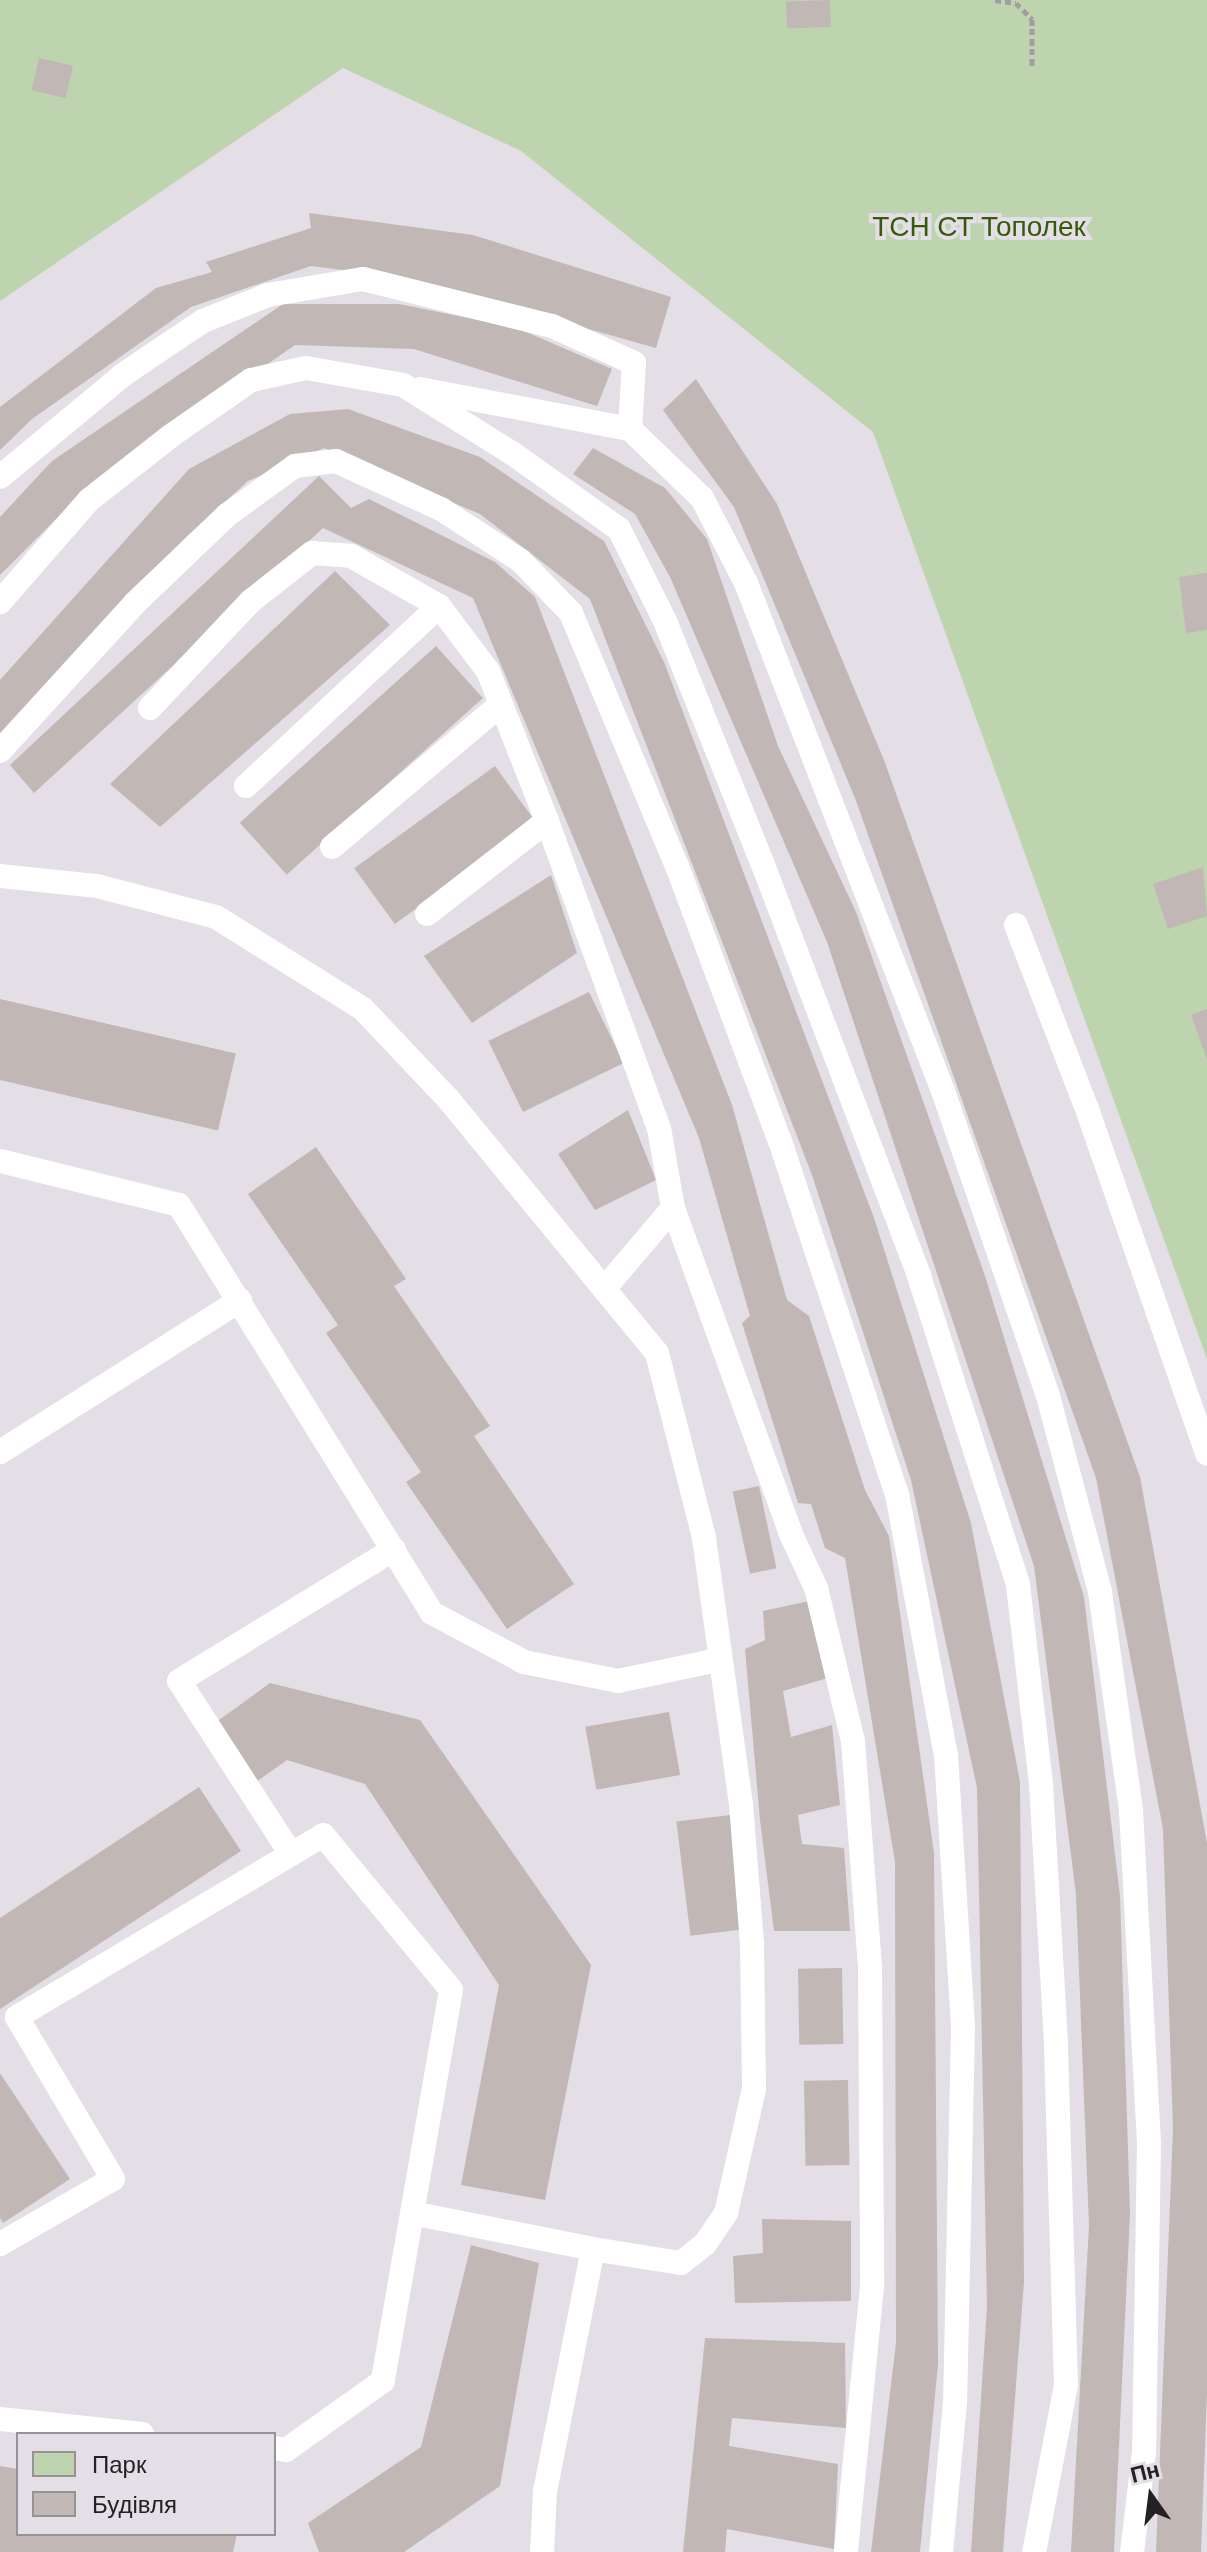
<!DOCTYPE html>
<meta charset="utf-8">
<style>
body{margin:0}
#map{position:relative;width:1207px;height:2552px;overflow:hidden;background:#e4dee6;font-family:"DM Sans",sans-serif}
div>[style]{position:absolute}
.green>*{inset:0;background:#bed4af}
.building>*{inset:0;background:#c1b7b5;transform-origin:0 0}
.path>*{height:5px;margin-top:-2.5px;transform-origin:0;background:repeating-linear-gradient(90deg,#a29da3 0 6px,transparent 0 10px)}
.service>*{height:24px;margin:-12px;padding:0 12px;transform-origin:12px;border-radius:12px;background:#fff}
span{translate:-50% -50%;white-space:nowrap;text-align:center;line-height:1.15;-webkit-text-stroke:8px #e4dee6;paint-order:stroke}
.park-label{font-size:28px;color:#355a0a}
.legend{position:absolute;left:16px;top:2432px;width:260px;height:104px;box-sizing:border-box;background:#e4dee6;border:2px solid #979298;margin:0;padding:10px 14px;list-style:none;font-size:24px;color:#242124}
.legend li{display:flex;align-items:center;gap:16px;height:40px}
.legend b{width:40px;border:2px solid #979298}
.north{position:absolute;left:1111px;top:2456px;width:80px;height:80px;-webkit-text-stroke:6px #e4dee6;paint-order:stroke;rotate:346deg;font-size:22px;font-weight:700;line-height:32px;text-align:center;color:#242124}
.north::after{content:'';display:block;margin:auto;width:28px;height:36px;background:#242124;clip-path:polygon(50% 0,100% 100%,50% 72%,0 100%)}
</style>
<div id="map">
<div class="green">
<i style="clip-path:polygon(0 0,1207px 0,1207px 1359px,873px 432px,521px 151px,343px 68px,0 301px)"></i>
</div>
<div class="building">
<i style="left:830px;top:0;width:27px;height:44px;rotate:88deg"></i>
<i style="left:39px;top:58px;width:35px;height:33px;rotate:13deg"></i>
<i style="clip-path:polygon(309px 213px,473px 235px,671px 297px,656px 348px,407px 278px,311px 266px,191px 307px,32px 419px,0 450px,0 407px,156px 288px,212px 272px,206px 262px,311px 228px)"></i>
<i style="clip-path:polygon(283px 304px,399px 304px,517px 328px,612px 369px,597px 406px,414px 349px,295px 345px,81px 494px,0 575px,0 517px,52px 461px)"></i>
<i style="clip-path:polygon(696px 379px,777px 504px,884px 760px,1140px 1477px,1207px 1843px,1207px 2393px,1201px 2552px,1156px 2552px,1173px 2129px,1163px 1829px,1096px 1478px,855px 798px,734px 507px,663px 410px)"></i>
<i style="clip-path:polygon(348px 409px,480px 457px,604px 541px,664px 662px,874px 1218px,971px 1523px,1020px 1782px,1024px 2282px,1003px 2552px,971px 2552px,987px 2306px,977px 1788px,911px 1480px,812px 1175px,590px 599px,480px 514px,324px 448px,248px 481px,184px 539px,0 737px,0 680px,189px 469px,290px 414px)"></i>
<i style="clip-path:polygon(593px 448px,665px 488px,707px 539px,778px 746px,856px 912px,985px 1276px,1084px 1597px,1120px 1896px,1130px 2213px,1114px 2552px,1071px 2552px,1089px 2226px,1076px 1894px,1034px 1566px,827px 942px,670px 577px,635px 514px,573px 474px)"></i>
<i style="clip-path:polygon(319px 476px,351px 508px,369px 499px,495px 562px,535px 597px,732px 1105px,787px 1300px,809px 1316px,865px 1490px,889px 1536px,934px 1853px,938px 2364px,920px 2552px,871px 2552px,896px 2343px,895px 1862px,845px 1558px,825px 1548px,811px 1504px,798px 1503px,742px 1323px,750px 1316px,699px 1138px,473px 598px,323px 528px,34px 793px,10px 765px)"></i>
<i style="clip-path:polygon(335px 571px,390px 625px,160px 827px,110px 784px)"></i>
<i style="clip-path:polygon(1207px 573px,1207px 630px,1186px 633px,1179px 577px)"></i>
<i style="left:436px;top:646px;width:70px;height:264px;rotate:48deg"></i>
<i style="left:495px;top:766px;width:69px;height:174px;rotate:54deg"></i>
<i style="clip-path:polygon(1203px 867px,1207px 916px,1168px 929px,1153px 884px)"></i>
<i style="clip-path:polygon(551px 875px,577px 953px,472px 1023px,424px 956px)"></i>
<i style="left:589px;top:992px;width:79px;height:112px;rotate:64deg"></i>
<i style="left:0;top:999px;width:242px;height:79px;rotate:13deg"></i>
<i style="clip-path:polygon(1207px 1009px,1207px 1059px,1191px 1015px)"></i>
<i style="clip-path:polygon(628px 1110px,656px 1180px,595px 1210px,558px 1154px)"></i>
<i style="clip-path:polygon(316px 1147px,406px 1279px,394px 1286px,490px 1426px,474px 1436px,574px 1584px,507px 1629px,406px 1482px,421px 1472px,326px 1333px,338px 1325px,248px 1194px)"></i>
<i style="left:759px;top:1486px;width:84px;height:27px;rotate:78deg"></i>
<i style="clip-path:polygon(809px 1601px,828px 1678px,783px 1691px,791px 1737px,832px 1725px,840px 1805px,798px 1815px,802px 1844px,844px 1848px,850px 1931px,774px 1931px,760px 1820px,745px 1649px,765px 1640px,763px 1611px)"></i>
<i style="clip-path:polygon(270px 1683px,420px 1720px,591px 1965px,545px 2200px,461px 2185px,499px 1985px,365px 1784px,287px 1760px,256px 1782px,211px 1726px)"></i>
<i style="left:669px;top:1712px;width:64px;height:85px;rotate:80deg"></i>
<i style="clip-path:polygon(199px 1787px,241px 1851px,0 2009px,0 1918px)"></i>
<i style="left:730px;top:1815px;width:115px;height:54px;rotate:83deg"></i>
<i style="left:842px;top:1968px;width:76px;height:44px;rotate:89deg"></i>
<i style="clip-path:polygon(0 2073px,70px 2179px,3px 2223px,0 2218px)"></i>
<i style="left:848px;top:2080px;width:85px;height:44px;rotate:89deg"></i>
<i style="clip-path:polygon(762px 2219px,851px 2221px,851px 2301px,735px 2303px,733px 2256px,763px 2253px)"></i>
<i style="clip-path:polygon(471px 2245px,539px 2263px,500px 2486px,404px 2552px,319px 2552px,308px 2523px,421px 2447px)"></i>
<i style="clip-path:polygon(705px 2338px,845px 2343px,846px 2428px,732px 2418px,729px 2446px,838px 2464px,834px 2549px,727px 2529px,725px 2552px,683px 2552px)"></i>
<i style="clip-path:polygon(0 2466px,18px 2469px,18px 2534px,237px 2534px,233px 2552px,0 2552px)"></i>
</div>
<div class="path">
<i style="left:995px;top:0;width:21px;rotate:8deg"></i>
<i style="left:1016px;top:3px;width:23px;rotate:45deg"></i>
<i style="left:1032px;top:19px;width:48px;rotate:90deg"></i>
</div>
<div class="service">
<i style="left:420px;top:389px;width:214px;rotate:10.8deg"></i>
<i style="left:630px;top:429px;width:100px;rotate:43.8deg"></i>
<i style="left:702px;top:498px;width:96px;rotate:62.6deg"></i>
<i style="left:746px;top:583px;width:545px;rotate:68.8deg"></i>
<i style="left:943px;top:1091px;width:323px;rotate:71deg"></i>
<i style="left:1048px;top:1396px;width:203px;rotate:75.1deg"></i>
<i style="left:1100px;top:1592px;width:221px;rotate:81.9deg"></i>
<i style="left:1131px;top:1811px;width:331px;rotate:86.9deg"></i>
<i style="left:1149px;top:2142px;width:310px;rotate:90.9deg"></i>
<i style="left:1144px;top:2452px;width:101px;rotate:96.8deg"></i>
<i style="left:0;top:477px;width:161px;rotate:-39.7deg"></i>
<i style="left:124px;top:374px;width:95px;rotate:-33.9deg"></i>
<i style="left:203px;top:321px;width:70px;rotate:-21.8deg"></i>
<i style="left:268px;top:295px;width:96px;rotate:-9.6deg"></i>
<i style="left:363px;top:279px;width:195px;rotate:14deg"></i>
<i style="left:552px;top:326px;width:90px;rotate:24.3deg"></i>
<i style="left:634px;top:363px;width:66px;rotate:93.5deg"></i>
<i style="left:0;top:602px;width:135px;rotate:-48.9deg"></i>
<i style="left:89px;top:500px;width:105px;rotate:-38.1deg"></i>
<i style="left:172px;top:435px;width:96px;rotate:-34.8deg"></i>
<i style="left:251px;top:380px;width:56px;rotate:-12.3deg"></i>
<i style="left:306px;top:368px;width:98px;rotate:9.9deg"></i>
<i style="left:403px;top:385px;width:128px;rotate:32deg"></i>
<i style="left:512px;top:453px;width:131px;rotate:35.4deg"></i>
<i style="left:619px;top:529px;width:103px;rotate:63.4deg"></i>
<i style="left:665px;top:621px;width:260px;rotate:68.1deg"></i>
<i style="left:762px;top:862px;width:443px;rotate:69.2deg"></i>
<i style="left:919px;top:1276px;width:324px;rotate:72.2deg"></i>
<i style="left:1018px;top:1585px;width:199px;rotate:83.4deg"></i>
<i style="left:1041px;top:1783px;width:264px;rotate:86.7deg"></i>
<i style="left:1056px;top:2047px;width:338px;rotate:88.3deg"></i>
<i style="left:1066px;top:2385px;width:170px;rotate:100.8deg"></i>
<i style="left:150px;top:708px;width:147px;rotate:-46.7deg"></i>
<i style="left:251px;top:601px;width:78px;rotate:-38.2deg"></i>
<i style="left:312px;top:553px;width:39px;rotate:4deg"></i>
<i style="left:351px;top:556px;width:101px;rotate:29.6deg"></i>
<i style="left:439px;top:606px;width:81px;rotate:53deg"></i>
<i style="left:488px;top:671px;width:161px;rotate:68.5deg"></i>
<i style="left:547px;top:821px;width:327px;rotate:70deg"></i>
<i style="left:659px;top:1128px;width:81px;rotate:80.1deg"></i>
<i style="left:673px;top:1208px;width:344px;rotate:70.1deg"></i>
<i style="left:790px;top:1532px;width:62px;rotate:65.1deg"></i>
<i style="left:816px;top:1588px;width:157px;rotate:76.4deg"></i>
<i style="left:853px;top:1741px;width:227px;rotate:85.7deg"></i>
<i style="left:870px;top:1967px;width:319px;rotate:89.6deg"></i>
<i style="left:872px;top:2286px;width:267px;rotate:95.6deg"></i>
<i style="left:0;top:751px;width:200px;rotate:-47.6deg"></i>
<i style="left:135px;top:603px;width:127px;rotate:-43.7deg"></i>
<i style="left:227px;top:515px;width:84px;rotate:-35.8deg"></i>
<i style="left:295px;top:466px;width:41px;rotate:-7deg"></i>
<i style="left:336px;top:461px;width:115px;rotate:24.6deg"></i>
<i style="left:441px;top:509px;width:95px;rotate:33deg"></i>
<i style="left:521px;top:561px;width:72px;rotate:46.1deg"></i>
<i style="left:571px;top:613px;width:274px;rotate:67.3deg"></i>
<i style="left:677px;top:866px;width:294px;rotate:69.5deg"></i>
<i style="left:780px;top:1141px;width:372px;rotate:71.7deg"></i>
<i style="left:897px;top:1494px;width:266px;rotate:79.4deg"></i>
<i style="left:946px;top:1755px;width:273px;rotate:86.4deg"></i>
<i style="left:963px;top:2027px;width:375px;rotate:91.2deg"></i>
<i style="left:955px;top:2402px;width:151px;rotate:95.3deg"></i>
<i style="left:246px;top:786px;width:264px;rotate:-43deg"></i>
<i style="left:332px;top:847px;width:220px;rotate:-40.2deg"></i>
<i style="left:0;top:876px;width:98px;rotate:5.9deg"></i>
<i style="left:97px;top:886px;width:123px;rotate:14.6deg"></i>
<i style="left:216px;top:917px;width:173px;rotate:32deg"></i>
<i style="left:363px;top:1009px;width:125px;rotate:46.6deg"></i>
<i style="left:449px;top:1100px;width:328px;rotate:50.6deg"></i>
<i style="left:657px;top:1353px;width:191px;rotate:75.7deg"></i>
<i style="left:704px;top:1538px;width:269px;rotate:82.1deg"></i>
<i style="left:741px;top:1804px;width:140px;rotate:85.5deg"></i>
<i style="left:752px;top:1944px;width:145px;rotate:89.2deg"></i>
<i style="left:754px;top:2089px;width:127px;rotate:102.7deg"></i>
<i style="left:726px;top:2213px;width:37px;rotate:124deg"></i>
<i style="left:705px;top:2244px;width:31px;rotate:142deg"></i>
<i style="left:681px;top:2263px;width:89px;rotate:-171deg"></i>
<i style="left:593px;top:2249px;width:247px;rotate:101.2deg"></i>
<i style="left:545px;top:2491px;width:61px;rotate:92.8deg"></i>
<i style="left:427px;top:914px;width:152px;rotate:-37.8deg"></i>
<i style="left:1016px;top:925px;width:194px;rotate:68.9deg"></i>
<i style="left:1086px;top:1106px;width:368px;rotate:70.8deg"></i>
<i style="left:0;top:1161px;width:184px;rotate:13.8deg"></i>
<i style="left:179px;top:1205px;width:480px;rotate:58.2deg"></i>
<i style="left:432px;top:1613px;width:104px;rotate:28deg"></i>
<i style="left:524px;top:1662px;width:96px;rotate:11.4deg"></i>
<i style="left:618px;top:1681px;width:102px;rotate:-11.9deg"></i>
<i style="left:604px;top:1289px;width:106px;rotate:-49.6deg"></i>
<i style="left:0;top:1452px;width:284px;rotate:-32.3deg"></i>
<i style="left:291px;top:1854px;width:206px;rotate:-122.9deg"></i>
<i style="left:179px;top:1681px;width:252px;rotate:-31.5deg"></i>
<i style="left:412px;top:2213px;width:185px;rotate:11.2deg"></i>
<i style="left:0;top:2244px;width:130px;rotate:-29.9deg"></i>
<i style="left:113px;top:2179px;width:188px;rotate:-120.7deg"></i>
<i style="left:17px;top:2017px;width:356px;rotate:-30.7deg"></i>
<i style="left:323px;top:1835px;width:201px;rotate:50.4deg"></i>
<i style="left:451px;top:1990px;width:397px;rotate:99.9deg"></i>
<i style="left:383px;top:2381px;width:119px;rotate:144.6deg"></i>
<i style="left:286px;top:2450px;width:12px;rotate:-171deg"></i>
<i style="left:0;top:2419px;width:143px;rotate:6deg"></i>
</div>
<div class="park-label">
<span style="left:979px;top:227px">ТСН СТ Тополек</span>
</div>
<ul class="legend">
<li><b style="height:22px;background:#bed4af"></b>Парк</li>
<li><b style="height:22px;background:#c1b7b5"></b>Будівля</li>
</ul>
<div class="north">Пн</div>
</div>
